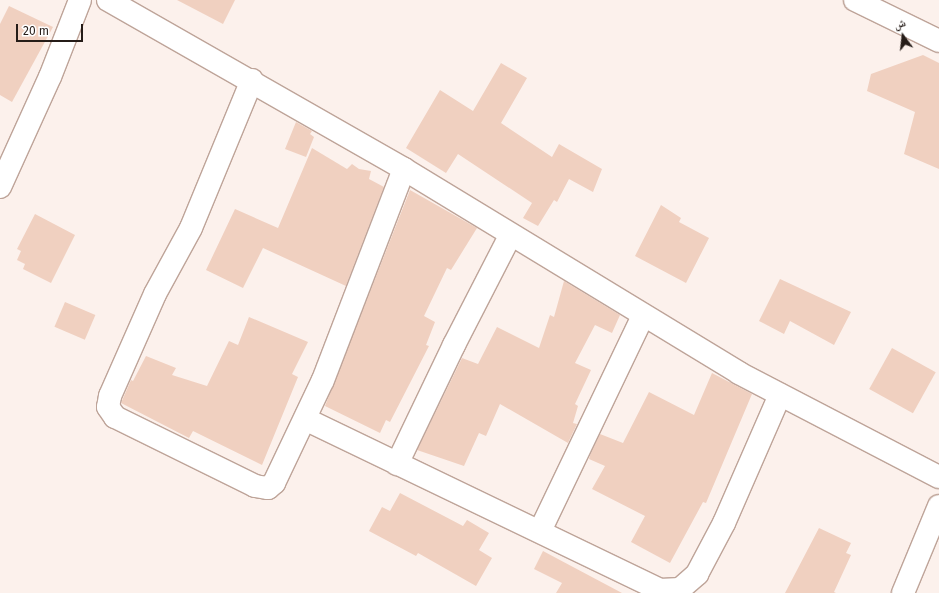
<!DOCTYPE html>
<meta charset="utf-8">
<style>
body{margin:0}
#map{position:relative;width:939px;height:593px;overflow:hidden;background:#fcf1ec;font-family:"Fira Sans","Noto Naskh Arabic",sans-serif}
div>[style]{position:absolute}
.building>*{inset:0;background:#f0d0c0;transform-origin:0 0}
.roads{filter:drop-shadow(1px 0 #bea499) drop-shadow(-1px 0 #bea499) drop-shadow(0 1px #bea499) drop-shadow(0 -1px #bea499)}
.minor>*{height:22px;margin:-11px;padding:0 11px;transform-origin:11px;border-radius:11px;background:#fff}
span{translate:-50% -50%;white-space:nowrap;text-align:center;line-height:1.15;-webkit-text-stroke:3.5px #fff;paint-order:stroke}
.north{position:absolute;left:883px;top:16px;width:40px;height:40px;-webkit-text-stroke:3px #fff;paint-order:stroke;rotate:345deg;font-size:11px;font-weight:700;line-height:16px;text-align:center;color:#251c18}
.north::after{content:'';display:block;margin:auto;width:14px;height:18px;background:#251c18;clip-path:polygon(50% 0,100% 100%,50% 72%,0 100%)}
.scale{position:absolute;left:16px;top:24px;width:67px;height:18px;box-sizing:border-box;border:2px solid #251c18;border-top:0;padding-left:5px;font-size:12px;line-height:14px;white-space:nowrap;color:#251c18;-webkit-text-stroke:3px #fff;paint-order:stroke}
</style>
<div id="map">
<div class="building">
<i style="clip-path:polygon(177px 0,235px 0,223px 24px)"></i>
<i style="clip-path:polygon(9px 6px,53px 27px,12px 102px,0 95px,0 24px)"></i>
<i style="clip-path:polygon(923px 55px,939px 63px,939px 169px,904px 154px,915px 112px,867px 91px,871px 74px)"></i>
<i style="clip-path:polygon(501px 63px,527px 78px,501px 123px,552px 157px,559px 144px,602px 169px,593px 192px,569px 179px,557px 202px,554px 200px,538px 226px,523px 218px,532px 203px,458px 154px,446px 173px,406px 148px,440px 90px,473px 111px)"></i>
<i style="clip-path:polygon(296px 122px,312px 131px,310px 134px,314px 137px,306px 157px,285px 149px)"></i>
<i style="clip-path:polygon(312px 148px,347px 169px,352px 164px,359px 169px,371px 171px,369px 179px,384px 187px,346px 286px,263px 248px,243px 288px,206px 270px,235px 209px,278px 228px)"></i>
<i style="clip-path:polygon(410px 190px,477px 228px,451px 270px,447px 268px,424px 316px,435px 322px,426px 345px,429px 346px,390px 422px,386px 420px,380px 433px,325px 406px)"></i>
<i style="clip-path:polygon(661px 205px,681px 218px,679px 222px,709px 238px,686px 283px,635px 256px)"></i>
<i style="clip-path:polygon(35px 214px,75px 235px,51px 283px,23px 269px,25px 264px,17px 260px,21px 251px,17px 249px)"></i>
<i style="clip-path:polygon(780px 279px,851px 312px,834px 345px,790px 321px,784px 334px,759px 321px)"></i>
<i style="clip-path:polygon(564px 281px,620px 315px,612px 333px,595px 325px,575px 363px,591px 370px,575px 404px,578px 406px,573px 423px,577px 424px,568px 443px,500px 404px,486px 436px,479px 433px,464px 466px,417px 450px,462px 358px,478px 364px,497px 327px,539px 348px,550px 315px,554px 317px)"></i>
<i style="left:65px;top:302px;width:33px;height:27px;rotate:23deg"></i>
<i style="clip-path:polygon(249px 317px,308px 342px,292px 374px,298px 377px,262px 465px,193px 431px,189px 438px,121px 403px,131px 380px,133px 381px,146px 356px,176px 368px,172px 375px,207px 386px,229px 341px,238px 345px)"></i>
<i style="left:892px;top:348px;width:50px;height:47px;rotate:29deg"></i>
<i style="clip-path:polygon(712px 373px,752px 394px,706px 503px,703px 502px,670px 563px,631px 542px,645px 516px,592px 489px,605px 466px,589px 459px,590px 455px,600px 434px,623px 443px,649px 392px,694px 415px)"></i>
<i style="clip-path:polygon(400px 493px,463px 526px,467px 520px,489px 533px,479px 550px,492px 558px,476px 586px,418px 553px,416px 556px,369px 531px,382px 507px,390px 511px)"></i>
<i style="clip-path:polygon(819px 528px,851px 543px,846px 553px,851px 555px,834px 592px,836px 593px,785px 593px)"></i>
<i style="clip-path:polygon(543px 551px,558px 559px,622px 593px,556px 593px,562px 583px,534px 569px)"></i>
</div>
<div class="roads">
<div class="minor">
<i style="left:108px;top:0;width:341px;rotate:29.7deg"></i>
<i style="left:404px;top:169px;width:392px;rotate:31.3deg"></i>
<i style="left:739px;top:373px;width:225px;rotate:27.5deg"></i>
<i style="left:855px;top:0;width:93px;rotate:26deg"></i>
<i style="left:252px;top:80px;width:160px;rotate:112.4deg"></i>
<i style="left:191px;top:228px;width:75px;rotate:118.6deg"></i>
<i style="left:155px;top:294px;width:111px;rotate:113.8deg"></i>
<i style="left:110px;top:396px;width:11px;rotate:100deg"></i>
<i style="left:108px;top:407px;width:12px;rotate:55deg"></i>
<i style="left:115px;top:417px;width:156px;rotate:26.2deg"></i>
<i style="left:255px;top:486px;width:13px;rotate:9deg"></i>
<i style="left:268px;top:488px;width:8px;rotate:-40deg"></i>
<i style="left:274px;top:483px;width:114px;rotate:-64.6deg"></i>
<i style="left:323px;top:380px;width:226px;rotate:-69deg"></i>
<i style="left:0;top:187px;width:121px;rotate:-65.6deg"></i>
<i style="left:50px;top:77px;width:83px;rotate:-68.7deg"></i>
<i style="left:305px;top:419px;width:394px;rotate:25.7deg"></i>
<i style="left:660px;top:590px;width:20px;rotate:-3deg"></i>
<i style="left:680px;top:589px;width:23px;rotate:-41deg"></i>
<i style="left:697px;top:574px;width:58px;rotate:-62.1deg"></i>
<i style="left:724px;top:523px;width:140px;rotate:-66.4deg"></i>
<i style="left:397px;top:464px;width:132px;rotate:-64.4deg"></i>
<i style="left:454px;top:345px;width:123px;rotate:-62.8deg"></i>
<i style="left:540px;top:531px;width:238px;rotate:-64.4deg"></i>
<i style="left:903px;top:593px;width:94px;rotate:-67.5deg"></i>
</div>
</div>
<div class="north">ش</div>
<div class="scale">20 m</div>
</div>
